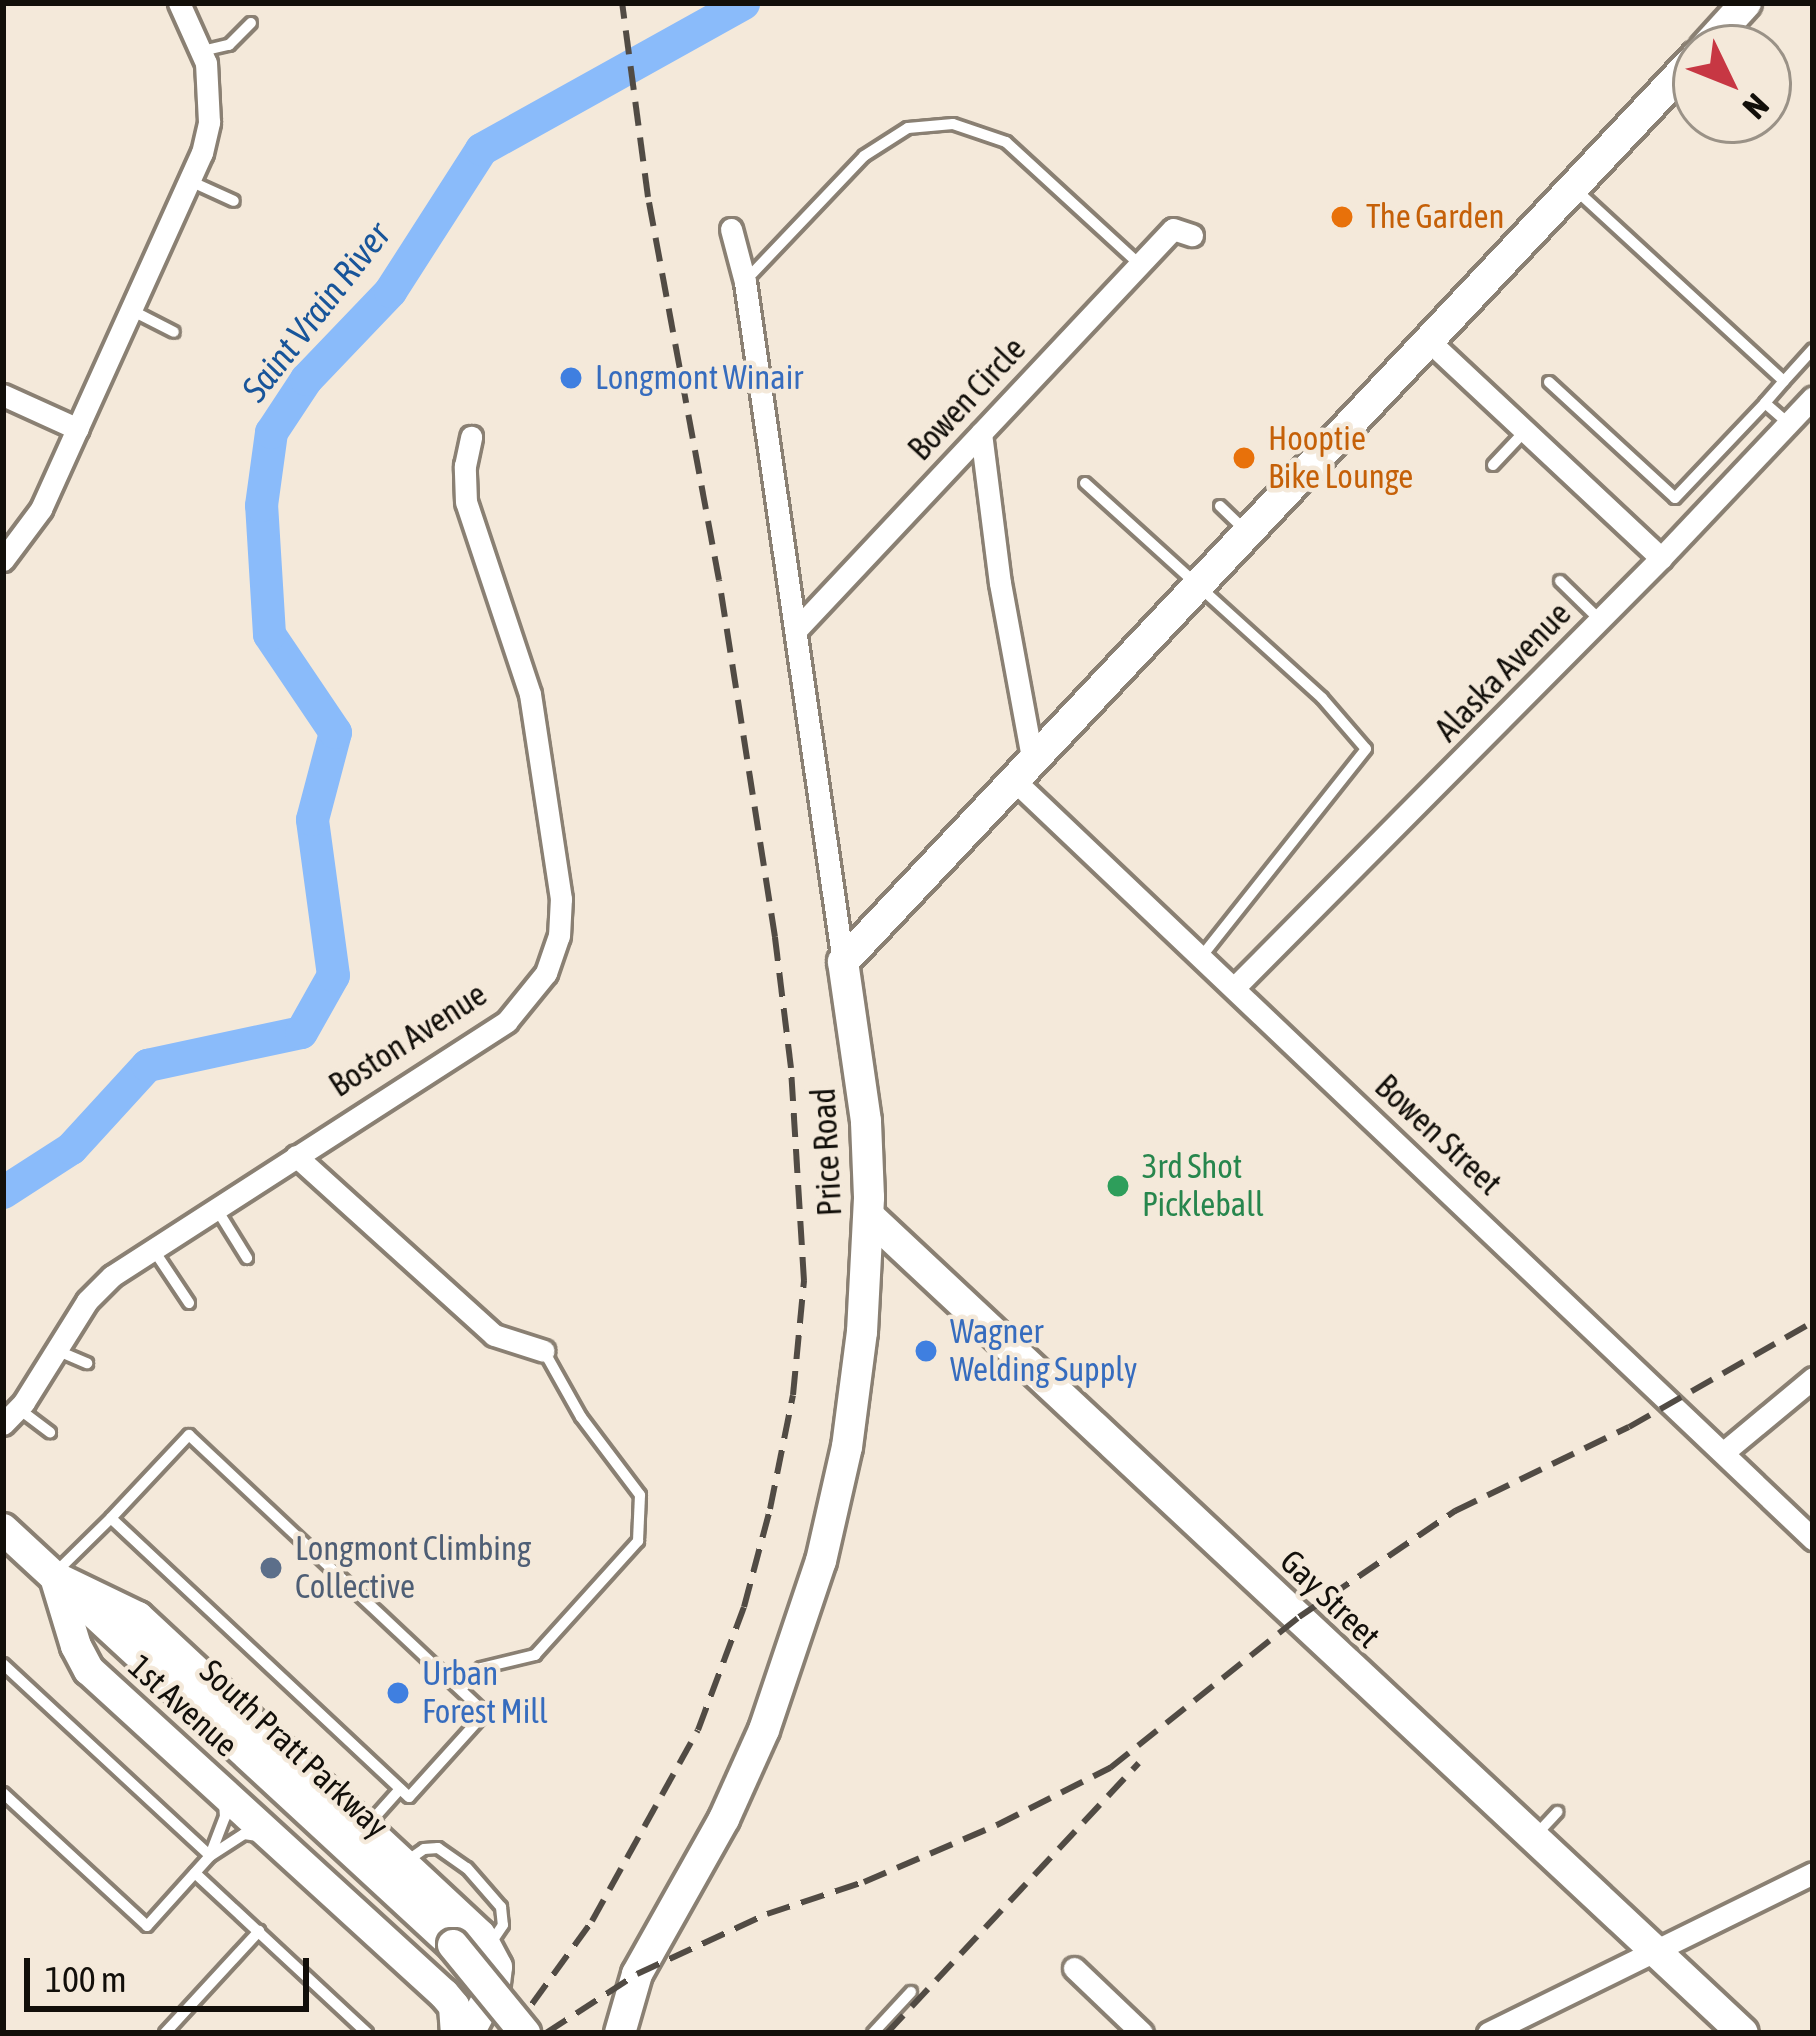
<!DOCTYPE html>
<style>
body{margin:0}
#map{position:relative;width:1816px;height:2036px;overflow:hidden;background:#f4e9da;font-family:"Asap Condensed",sans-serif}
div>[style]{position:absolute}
.river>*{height:33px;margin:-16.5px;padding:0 16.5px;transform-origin:16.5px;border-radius:16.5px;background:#8abbfa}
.roads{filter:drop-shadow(3px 0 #8a8073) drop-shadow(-3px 0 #8a8073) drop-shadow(0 3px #8a8073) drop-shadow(0 -3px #8a8073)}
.lane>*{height:10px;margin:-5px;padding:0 5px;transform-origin:5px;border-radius:5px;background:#fff}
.street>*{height:21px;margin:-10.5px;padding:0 10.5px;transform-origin:10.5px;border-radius:10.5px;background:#fff}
.secondary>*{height:30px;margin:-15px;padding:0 15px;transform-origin:15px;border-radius:15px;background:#fff}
.rail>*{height:6px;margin-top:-3px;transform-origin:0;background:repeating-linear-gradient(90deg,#514b44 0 24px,transparent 0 36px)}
.bridges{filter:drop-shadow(3px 0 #8a8073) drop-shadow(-3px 0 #8a8073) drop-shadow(0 3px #8a8073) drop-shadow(0 -3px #8a8073)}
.secondary-bridge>*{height:30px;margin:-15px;padding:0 15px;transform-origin:15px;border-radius:15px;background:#fff}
.dots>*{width:33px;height:33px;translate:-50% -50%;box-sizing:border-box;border:6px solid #f4e9da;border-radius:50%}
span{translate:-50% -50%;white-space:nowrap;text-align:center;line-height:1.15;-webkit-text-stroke:9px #f4e9da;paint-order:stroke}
.food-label{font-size:33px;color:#c56008}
.left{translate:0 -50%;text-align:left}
.shop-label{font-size:33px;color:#366cbe}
.street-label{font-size:33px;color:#120f0a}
.leisure-label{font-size:33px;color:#27864d}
.service-label{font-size:33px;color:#4e5e75}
.water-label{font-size:36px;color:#18559a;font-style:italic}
.frame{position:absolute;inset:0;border:6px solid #120f0a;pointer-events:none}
.north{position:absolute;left:1672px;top:24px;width:120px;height:120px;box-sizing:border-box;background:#f4e9da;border:3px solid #9a9287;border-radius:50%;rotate:133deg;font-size:33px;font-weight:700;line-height:48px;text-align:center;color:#120f0a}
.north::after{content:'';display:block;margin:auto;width:42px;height:54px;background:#c73743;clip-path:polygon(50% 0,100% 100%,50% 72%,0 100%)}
.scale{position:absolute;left:24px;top:1958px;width:285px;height:54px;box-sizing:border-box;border:6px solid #120f0a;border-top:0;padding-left:15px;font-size:36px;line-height:42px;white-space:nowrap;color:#120f0a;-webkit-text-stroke:9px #f4e9da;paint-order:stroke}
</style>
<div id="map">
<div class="river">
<i style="left:3px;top:1192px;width:81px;rotate:-32.9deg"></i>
<i style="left:71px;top:1148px;width:113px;rotate:-47.5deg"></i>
<i style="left:147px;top:1065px;width:157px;rotate:-12.1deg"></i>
<i style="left:301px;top:1032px;width:65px;rotate:-60.7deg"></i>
<i style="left:333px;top:975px;width:157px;rotate:-97.7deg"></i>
<i style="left:312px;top:819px;width:90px;rotate:-75.2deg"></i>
<i style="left:335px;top:732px;width:118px;rotate:-124deg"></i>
<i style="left:269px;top:634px;width:129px;rotate:-93.5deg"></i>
<i style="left:261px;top:505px;width:74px;rotate:-82.2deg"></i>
<i style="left:271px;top:432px;width:64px;rotate:-56.6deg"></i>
<i style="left:306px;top:379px;width:122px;rotate:-46.3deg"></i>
<i style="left:390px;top:291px;width:169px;rotate:-57.3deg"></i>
<i style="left:481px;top:149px;width:300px;rotate:-29.1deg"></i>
</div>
<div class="roads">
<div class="lane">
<i style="left:202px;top:51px;width:28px;rotate:-13deg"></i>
<i style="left:229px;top:45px;width:31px;rotate:-45deg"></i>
<i style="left:190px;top:181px;width:48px;rotate:24.4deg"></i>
<i style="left:1576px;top:190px;width:282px;rotate:42.6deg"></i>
<i style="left:1784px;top:381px;width:29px;rotate:131deg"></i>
<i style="left:1765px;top:403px;width:30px;rotate:41deg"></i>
<i style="left:747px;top:279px;width:170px;rotate:-46.4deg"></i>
<i style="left:864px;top:156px;width:52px;rotate:-32.5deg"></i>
<i style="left:908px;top:128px;width:45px;rotate:-5.1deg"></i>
<i style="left:953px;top:124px;width:56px;rotate:18.8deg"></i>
<i style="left:1006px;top:142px;width:180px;rotate:42.5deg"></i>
<i style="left:131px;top:310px;width:48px;rotate:27.1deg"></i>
<i style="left:1784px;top:381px;width:43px;rotate:-47.8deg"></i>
<i style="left:1549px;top:382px;width:171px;rotate:42.6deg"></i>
<i style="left:1675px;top:498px;width:131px;rotate:-46.5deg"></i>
<i style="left:1493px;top:465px;width:47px;rotate:-46.7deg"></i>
<i style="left:1085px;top:483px;width:320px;rotate:42.2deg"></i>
<i style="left:1322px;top:698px;width:67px;rotate:49.2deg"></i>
<i style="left:1366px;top:749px;width:265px;rotate:128.4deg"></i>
<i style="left:1220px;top:506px;width:36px;rotate:44deg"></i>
<i style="left:1560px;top:581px;width:56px;rotate:44.3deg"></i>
<i style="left:216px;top:1208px;width:59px;rotate:58.2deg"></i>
<i style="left:153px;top:1249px;width:65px;rotate:56.3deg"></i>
<i style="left:56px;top:1350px;width:34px;rotate:23deg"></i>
<i style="left:19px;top:1409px;width:39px;rotate:37deg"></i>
<i style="left:189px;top:1435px;width:406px;rotate:43.2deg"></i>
<i style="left:485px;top:1713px;width:113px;rotate:132.1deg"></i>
<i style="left:409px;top:1797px;width:408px;rotate:-136.9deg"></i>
<i style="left:111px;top:1518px;width:114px;rotate:-46.8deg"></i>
<i style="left:53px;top:1575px;width:81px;rotate:-44.5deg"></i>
<i style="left:3px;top:1664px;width:282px;rotate:42.8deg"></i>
<i style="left:461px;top:1689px;width:29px;rotate:-46deg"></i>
<i style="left:481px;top:1668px;width:56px;rotate:-13.5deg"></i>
<i style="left:535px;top:1655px;width:154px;rotate:-47.9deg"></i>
<i style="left:638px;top:1541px;width:46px;rotate:-87.5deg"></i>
<i style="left:640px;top:1495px;width:98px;rotate:-127.1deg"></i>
<i style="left:581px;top:1417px;width:76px;rotate:-119.3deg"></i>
<i style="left:3px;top:1793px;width:196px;rotate:42.7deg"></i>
<i style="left:147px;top:1926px;width:94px;rotate:-48deg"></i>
<i style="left:210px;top:1856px;width:40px;rotate:-32.9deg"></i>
<i style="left:244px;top:1834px;width:14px;rotate:8deg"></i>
<i style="left:366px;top:1827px;width:51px;rotate:-48.2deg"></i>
<i style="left:1535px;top:1836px;width:33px;rotate:-47deg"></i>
<i style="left:211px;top:1853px;width:39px;rotate:-69deg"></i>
<i style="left:225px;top:1817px;width:14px;rotate:-94deg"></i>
<i style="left:404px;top:1863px;width:24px;rotate:-35deg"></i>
<i style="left:424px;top:1849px;width:14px;rotate:-4deg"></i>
<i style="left:438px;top:1848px;width:35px;rotate:35deg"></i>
<i style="left:467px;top:1868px;width:52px;rotate:48.9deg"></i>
<i style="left:501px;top:1907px;width:18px;rotate:84deg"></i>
<i style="left:503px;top:1925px;width:23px;rotate:124deg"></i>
<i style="left:195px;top:1873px;width:235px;rotate:42.9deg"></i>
<i style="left:165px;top:2033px;width:139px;rotate:-47.3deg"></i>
<i style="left:873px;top:2033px;width:56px;rotate:-47.2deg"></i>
</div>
<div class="street">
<i style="left:731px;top:229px;width:55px;rotate:75.2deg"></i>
<i style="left:745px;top:282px;width:687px;rotate:81.8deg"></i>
<i style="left:1429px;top:341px;width:318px;rotate:43.1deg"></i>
<i style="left:3px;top:395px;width:82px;rotate:24.4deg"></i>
<i style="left:981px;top:433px;width:151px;rotate:82.8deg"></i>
<i style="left:1000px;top:583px;width:182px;rotate:79.6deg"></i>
<i style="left:3px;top:560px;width:64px;rotate:-53.3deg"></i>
<i style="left:41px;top:509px;width:391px;rotate:-65.7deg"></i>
<i style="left:202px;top:153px;width:32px;rotate:-77deg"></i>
<i style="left:209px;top:122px;width:59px;rotate:-92.9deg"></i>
<i style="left:206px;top:63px;width:66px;rotate:-114.2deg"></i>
<i style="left:796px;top:630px;width:550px;rotate:-46.77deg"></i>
<i style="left:1173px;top:229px;width:20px;rotate:18deg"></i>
<i style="left:1015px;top:781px;width:1101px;rotate:43.53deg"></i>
<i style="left:1234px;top:988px;width:606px;rotate:-45.2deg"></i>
<i style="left:1661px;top:558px;width:221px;rotate:-46.6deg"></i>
<i style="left:296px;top:1156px;width:267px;rotate:42.1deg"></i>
<i style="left:494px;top:1335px;width:52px;rotate:17.7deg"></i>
<i style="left:3px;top:1424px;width:30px;rotate:-46deg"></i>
<i style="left:24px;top:1402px;width:119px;rotate:-58deg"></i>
<i style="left:87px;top:1301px;width:35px;rotate:-45deg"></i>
<i style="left:112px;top:1276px;width:470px;rotate:-32.8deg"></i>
<i style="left:507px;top:1021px;width:62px;rotate:-50.9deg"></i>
<i style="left:546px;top:973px;width:39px;rotate:-71deg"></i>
<i style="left:559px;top:936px;width:37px;rotate:-87deg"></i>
<i style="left:561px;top:899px;width:207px;rotate:-98.6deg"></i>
<i style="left:530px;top:694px;width:202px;rotate:-108.4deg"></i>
<i style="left:466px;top:502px;width:36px;rotate:-92deg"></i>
<i style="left:465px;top:466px;width:30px;rotate:-78deg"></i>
<i style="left:1724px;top:1452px;width:116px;rotate:-39.7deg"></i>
<i style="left:1074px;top:1968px;width:94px;rotate:43.7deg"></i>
<i style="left:1488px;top:2033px;width:362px;rotate:-26.2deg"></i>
</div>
<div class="secondary">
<i style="left:1705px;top:48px;width:61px;rotate:-47.7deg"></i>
<i style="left:869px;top:1216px;width:1196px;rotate:43.07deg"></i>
<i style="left:3px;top:1529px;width:613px;rotate:42.75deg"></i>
<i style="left:55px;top:1577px;width:92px;rotate:25.7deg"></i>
<i style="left:138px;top:1617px;width:467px;rotate:42.9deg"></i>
<i style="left:480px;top:1935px;width:36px;rotate:62deg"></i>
<i style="left:497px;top:1967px;width:17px;rotate:97deg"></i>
<i style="left:495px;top:1984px;width:55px;rotate:118deg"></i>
<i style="left:55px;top:1577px;width:72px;rotate:73.1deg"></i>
<i style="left:76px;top:1646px;width:27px;rotate:62deg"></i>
<i style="left:89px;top:1670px;width:481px;rotate:42.4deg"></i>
<i style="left:444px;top:1994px;width:16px;rotate:50deg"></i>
<i style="left:454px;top:2006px;width:27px;rotate:86deg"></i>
<i style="left:620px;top:2033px;width:61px;rotate:-73.9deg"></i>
<i style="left:637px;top:1974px;width:178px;rotate:-60.7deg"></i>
<i style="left:724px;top:1819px;width:98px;rotate:-65.8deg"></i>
<i style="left:764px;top:1730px;width:178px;rotate:-71.4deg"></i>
<i style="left:821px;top:1561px;width:117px;rotate:-77.2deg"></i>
<i style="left:847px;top:1447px;width:116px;rotate:-82.6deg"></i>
<i style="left:862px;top:1332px;width:135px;rotate:-87deg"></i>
<i style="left:869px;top:1197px;width:76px;rotate:-92.3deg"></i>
<i style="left:866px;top:1121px;width:161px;rotate:-98.2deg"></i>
<i style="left:843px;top:962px;width:1244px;rotate:-46.69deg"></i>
</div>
</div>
<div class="rail">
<i style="left:511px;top:2033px;width:138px;rotate:-54.1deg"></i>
<i style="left:592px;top:1921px;width:218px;rotate:-61deg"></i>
<i style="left:698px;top:1730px;width:131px;rotate:-69.5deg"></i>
<i style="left:744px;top:1607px;width:101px;rotate:-75.1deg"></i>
<i style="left:770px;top:1509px;width:116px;rotate:-78.6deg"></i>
<i style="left:793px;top:1395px;width:115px;rotate:-84.5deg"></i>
<i style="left:804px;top:1281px;width:213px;rotate:-93.5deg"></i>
<i style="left:791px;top:1068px;width:132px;rotate:-97deg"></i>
<i style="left:775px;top:937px;width:361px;rotate:-98.9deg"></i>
<i style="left:719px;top:580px;width:390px;rotate:-100.5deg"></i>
<i style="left:648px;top:197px;width:196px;rotate:-97.6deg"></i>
<i style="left:546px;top:2033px;width:108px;rotate:-33deg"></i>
<i style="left:637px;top:1974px;width:143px;rotate:-24.8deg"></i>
<i style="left:767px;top:1914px;width:102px;rotate:-18.3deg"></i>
<i style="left:864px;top:1882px;width:145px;rotate:-23.2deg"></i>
<i style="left:997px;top:1825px;width:127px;rotate:-26.8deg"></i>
<i style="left:1110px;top:1768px;width:242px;rotate:-38.6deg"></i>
<i style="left:1299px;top:1617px;width:189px;rotate:-34.2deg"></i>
<i style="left:1455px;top:1511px;width:193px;rotate:-25.8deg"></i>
<i style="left:1629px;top:1427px;width:212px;rotate:-29.7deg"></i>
<i style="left:887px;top:2033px;width:369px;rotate:-47deg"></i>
</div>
<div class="bridges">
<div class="secondary-bridge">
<i style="left:453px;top:1945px;width:114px;rotate:50.7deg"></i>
</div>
</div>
<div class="dots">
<i style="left:1342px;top:217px;background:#e8710a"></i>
<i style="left:571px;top:378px;background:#3f7fe0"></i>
<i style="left:1244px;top:458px;background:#e8710a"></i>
<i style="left:1118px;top:1186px;background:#2e9e5b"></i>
<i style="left:926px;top:1351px;background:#3f7fe0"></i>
<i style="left:271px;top:1568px;background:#5c6f8a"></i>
<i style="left:398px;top:1693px;background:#3f7fe0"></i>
</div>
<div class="food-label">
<span class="left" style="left:1366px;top:217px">The Garden</span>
<span class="left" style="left:1268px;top:458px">Hooptie<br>Bike Lounge</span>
</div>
<div class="shop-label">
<span class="left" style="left:595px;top:378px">Longmont Winair</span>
<span class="left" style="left:950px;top:1351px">Wagner<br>Welding Supply</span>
<span class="left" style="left:422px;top:1693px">Urban<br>Forest Mill</span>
</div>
<div class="street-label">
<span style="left:967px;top:399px;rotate:-47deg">Bowen Circle</span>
<span style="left:1503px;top:672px;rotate:-46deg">Alaska Avenue</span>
<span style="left:408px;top:1040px;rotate:-33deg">Boston Avenue</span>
<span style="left:1438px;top:1135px;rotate:43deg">Bowen Street</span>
<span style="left:827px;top:1152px;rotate:-93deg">Price Road</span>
<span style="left:1330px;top:1599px;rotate:44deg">Gay Street</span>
<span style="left:183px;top:1706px;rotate:42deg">1st Avenue</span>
<span style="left:294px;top:1749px;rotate:43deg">South Pratt Parkway</span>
</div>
<div class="leisure-label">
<span class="left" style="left:1142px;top:1186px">3rd Shot<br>Pickleball</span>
</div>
<div class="service-label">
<span class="left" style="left:295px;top:1568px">Longmont Climbing<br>Collective</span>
</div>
<div class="water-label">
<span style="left:316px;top:312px;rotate:-52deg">Saint Vrain River</span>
</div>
<div class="frame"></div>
<div class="north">N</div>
<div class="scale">100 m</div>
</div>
